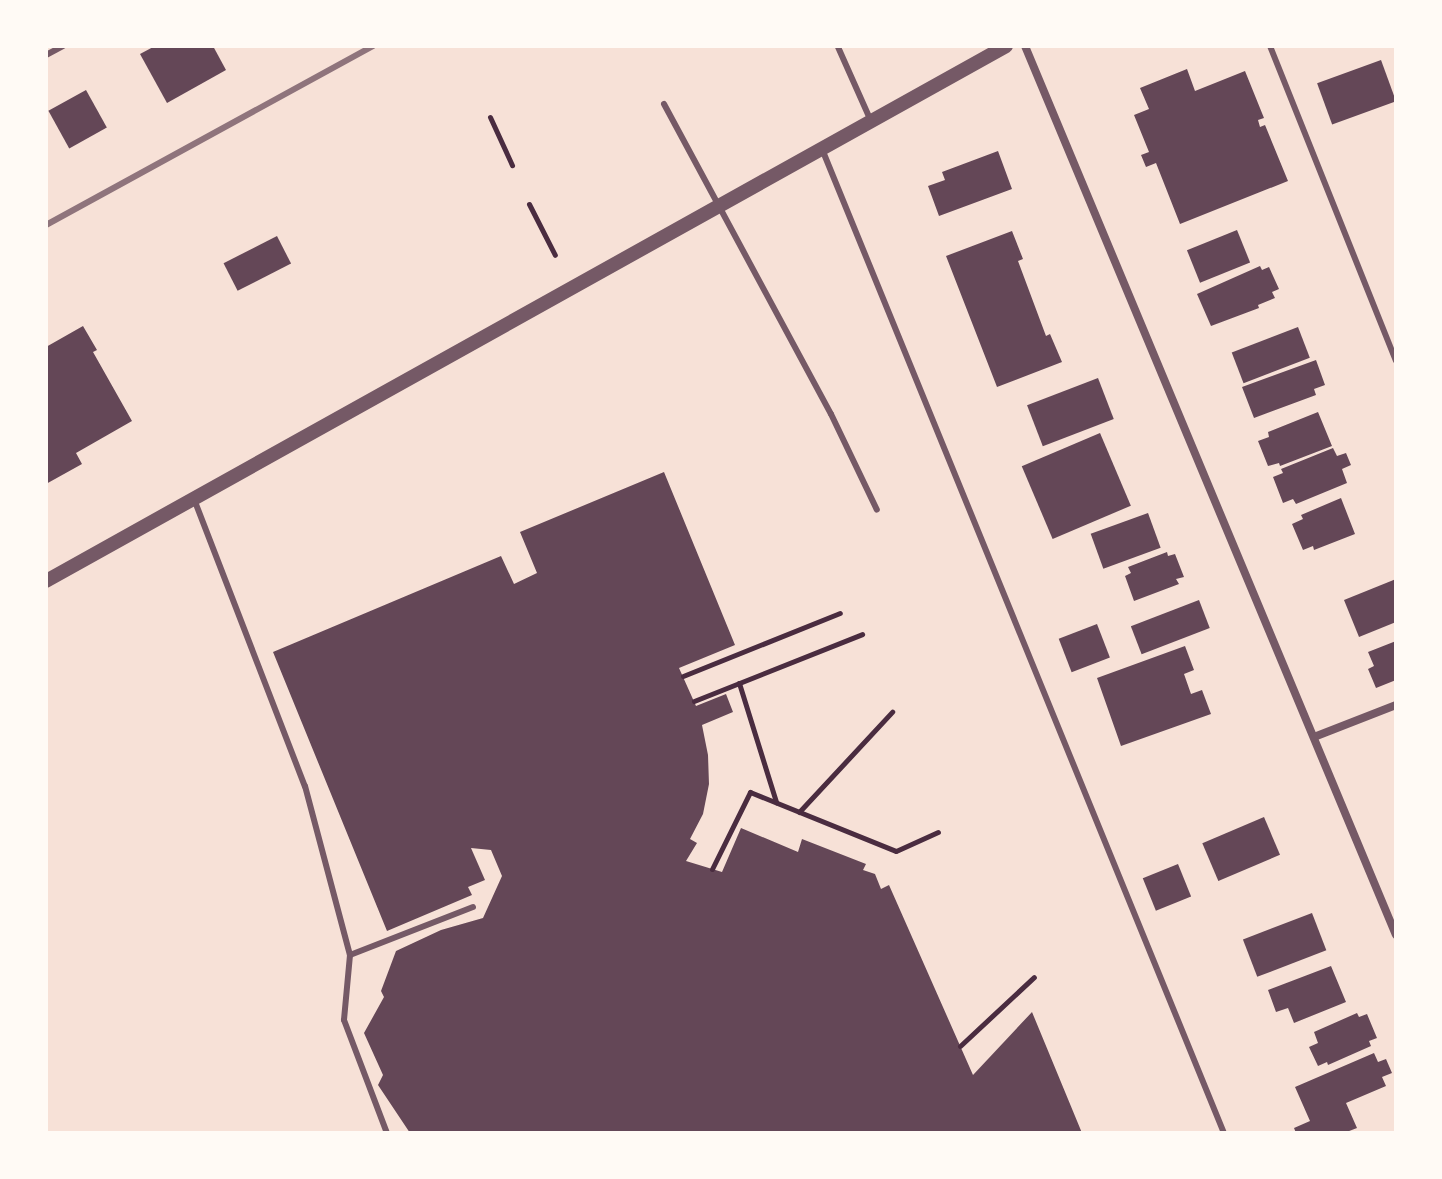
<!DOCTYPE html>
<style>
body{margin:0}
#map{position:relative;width:1442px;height:1179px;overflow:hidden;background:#f7e1d7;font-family:"Sofia Sans Condensed",sans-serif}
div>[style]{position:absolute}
.building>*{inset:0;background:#644757;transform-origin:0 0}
.path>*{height:5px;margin:-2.5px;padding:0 2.5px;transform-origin:2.5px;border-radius:2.5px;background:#4a2c40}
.service>*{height:6px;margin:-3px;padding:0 3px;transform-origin:3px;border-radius:3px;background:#755966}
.minor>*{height:8px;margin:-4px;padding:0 4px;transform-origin:4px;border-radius:4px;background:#755966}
.tertiary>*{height:14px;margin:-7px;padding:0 7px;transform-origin:7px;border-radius:7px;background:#755966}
.rail>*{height:6px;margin:-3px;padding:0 3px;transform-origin:3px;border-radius:3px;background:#8f747c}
span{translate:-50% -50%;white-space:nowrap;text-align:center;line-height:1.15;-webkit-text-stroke:8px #fffaf5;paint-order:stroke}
.frame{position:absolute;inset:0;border:48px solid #fffaf5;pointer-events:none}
</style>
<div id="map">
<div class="building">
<i style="clip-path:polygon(155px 46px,213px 46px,226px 70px,167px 103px,140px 54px)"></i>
<i style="left:1381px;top:60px;width:44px;height:68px;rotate:70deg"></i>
<i style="clip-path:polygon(1187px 69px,1195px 91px,1245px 71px,1264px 118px,1258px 120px,1260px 127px,1265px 125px,1288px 181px,1180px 224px,1156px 163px,1146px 167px,1141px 155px,1149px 152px,1134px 115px,1149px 109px,1140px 88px)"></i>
<i style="left:86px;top:90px;width:43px;height:43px;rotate:61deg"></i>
<i style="clip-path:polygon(998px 151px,1012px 189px,939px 216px,928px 186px,945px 180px,942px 172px)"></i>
<i style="left:1237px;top:230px;width:35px;height:54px;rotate:68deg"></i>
<i style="clip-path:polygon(1012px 231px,1023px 259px,1018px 261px,1046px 336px,1050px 334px,1062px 362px,997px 387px,946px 256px)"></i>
<i style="left:277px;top:236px;width:31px;height:60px;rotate:63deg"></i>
<i style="clip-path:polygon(1260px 266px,1262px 270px,1269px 267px,1279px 289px,1272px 292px,1275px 298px,1258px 305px,1259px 308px,1211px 326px,1197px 294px)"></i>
<i style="clip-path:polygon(83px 326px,97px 350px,93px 352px,132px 421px,76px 453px,82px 464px,46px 484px,46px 347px)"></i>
<i style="left:1298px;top:327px;width:33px;height:71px;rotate:69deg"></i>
<i style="clip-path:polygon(1316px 360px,1325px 385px,1314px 389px,1316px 395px,1254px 418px,1242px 387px)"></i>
<i style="left:1098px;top:378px;width:44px;height:76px;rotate:69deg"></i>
<i style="clip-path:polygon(1318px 412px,1332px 446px,1280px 466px,1279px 463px,1268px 466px,1258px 441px,1269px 437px,1268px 432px)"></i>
<i style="left:1100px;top:433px;width:79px;height:85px;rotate:67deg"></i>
<i style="clip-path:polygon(1333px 448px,1337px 456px,1346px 453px,1351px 465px,1342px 469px,1347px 483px,1296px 504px,1293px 499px,1283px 503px,1273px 477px,1283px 473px,1281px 469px)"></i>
<i style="clip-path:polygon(664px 472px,735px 645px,679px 668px,696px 706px,726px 694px,733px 712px,702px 725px,708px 755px,709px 784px,703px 814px,690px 839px,697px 843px,686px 861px,722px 872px,741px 828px,798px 852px,802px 839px,866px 864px,863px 870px,875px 874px,881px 889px,889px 885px,973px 1075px,1032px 1012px,1082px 1133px,410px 1133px,378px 1085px,383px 1075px,364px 1033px,384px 997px,381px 991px,396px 951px,441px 930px,483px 918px,502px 876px,491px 850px,471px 848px,485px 880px,468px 887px,472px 895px,387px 931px,273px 652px,501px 556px,514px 584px,537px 573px,520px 532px)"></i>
<i style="clip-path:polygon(1341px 498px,1355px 534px,1314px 550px,1313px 546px,1303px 550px,1292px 524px,1303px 519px,1301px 515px)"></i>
<i style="left:1148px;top:513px;width:37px;height:61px;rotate:70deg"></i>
<i style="clip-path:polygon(1167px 552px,1168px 556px,1175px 554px,1184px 577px,1176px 579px,1179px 584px,1134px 601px,1125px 576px,1131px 573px,1128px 567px)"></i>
<i style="clip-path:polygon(1396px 579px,1396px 622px,1359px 637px,1344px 600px)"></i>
<i style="left:1199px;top:600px;width:30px;height:73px;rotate:69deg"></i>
<i style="left:1097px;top:624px;width:36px;height:41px;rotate:69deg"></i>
<i style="clip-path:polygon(1396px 641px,1396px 680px,1376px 688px,1368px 669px,1374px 666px,1368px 652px)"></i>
<i style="clip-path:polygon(1185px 646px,1194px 670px,1184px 674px,1191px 694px,1202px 690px,1211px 714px,1121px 746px,1097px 678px)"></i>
<i style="left:1264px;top:817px;width:41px;height:67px;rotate:67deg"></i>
<i style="left:1178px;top:864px;width:35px;height:38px;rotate:68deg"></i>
<i style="left:1312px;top:913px;width:40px;height:74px;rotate:69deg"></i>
<i style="clip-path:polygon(1331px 966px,1346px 1002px,1294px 1023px,1288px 1008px,1276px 1012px,1268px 990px)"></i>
<i style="clip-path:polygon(1357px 1013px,1359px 1017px,1367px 1014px,1377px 1038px,1369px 1041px,1371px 1046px,1328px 1065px,1327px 1062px,1318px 1066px,1309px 1047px,1318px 1043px,1314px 1032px)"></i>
<i style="clip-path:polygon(1374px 1053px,1378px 1062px,1386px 1059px,1392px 1073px,1382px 1077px,1386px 1086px,1346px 1103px,1357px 1128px,1344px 1133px,1296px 1133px,1294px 1128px,1310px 1121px,1295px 1087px)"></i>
</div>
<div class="path">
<i style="left:490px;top:117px;width:53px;rotate:65.4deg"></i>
<i style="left:529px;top:204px;width:57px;rotate:63deg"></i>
<i style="left:683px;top:676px;width:169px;rotate:-21.9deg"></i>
<i style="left:739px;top:683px;width:125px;rotate:72.7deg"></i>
<i style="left:694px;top:701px;width:181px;rotate:-21.7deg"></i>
<i style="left:799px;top:812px;width:137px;rotate:-47.1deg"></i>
<i style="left:712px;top:869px;width:86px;rotate:-63.7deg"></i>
<i style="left:750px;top:792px;width:157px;rotate:22deg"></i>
<i style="left:896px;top:851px;width:46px;rotate:-24.3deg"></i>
<i style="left:960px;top:1046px;width:101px;rotate:-43deg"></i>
</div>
<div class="service">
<i style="left:1270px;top:46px;width:339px;rotate:68.2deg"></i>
<i style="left:838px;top:47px;width:81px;rotate:66deg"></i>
<i style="left:46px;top:55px;width:19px;rotate:-28deg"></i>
<i style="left:664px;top:104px;width:352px;rotate:61.7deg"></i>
<i style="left:831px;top:414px;width:106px;rotate:64.4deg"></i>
<i style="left:822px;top:149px;width:1063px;rotate:67.78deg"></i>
<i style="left:194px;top:499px;width:308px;rotate:68.9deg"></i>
<i style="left:305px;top:786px;width:175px;rotate:75.1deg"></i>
<i style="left:350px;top:955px;width:65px;rotate:95.3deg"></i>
<i style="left:344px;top:1020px;width:121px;rotate:69.2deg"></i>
<i style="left:350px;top:955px;width:132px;rotate:-21.3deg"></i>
</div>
<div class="minor">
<i style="left:1025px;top:46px;width:963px;rotate:67.35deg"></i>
<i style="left:1314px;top:737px;width:88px;rotate:-21.3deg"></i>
</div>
<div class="tertiary">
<i style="left:46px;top:581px;width:1099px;rotate:-29.13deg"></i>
</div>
<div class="rail">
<i style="left:46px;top:225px;width:373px;rotate:-28.7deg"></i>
</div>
<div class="frame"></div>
</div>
